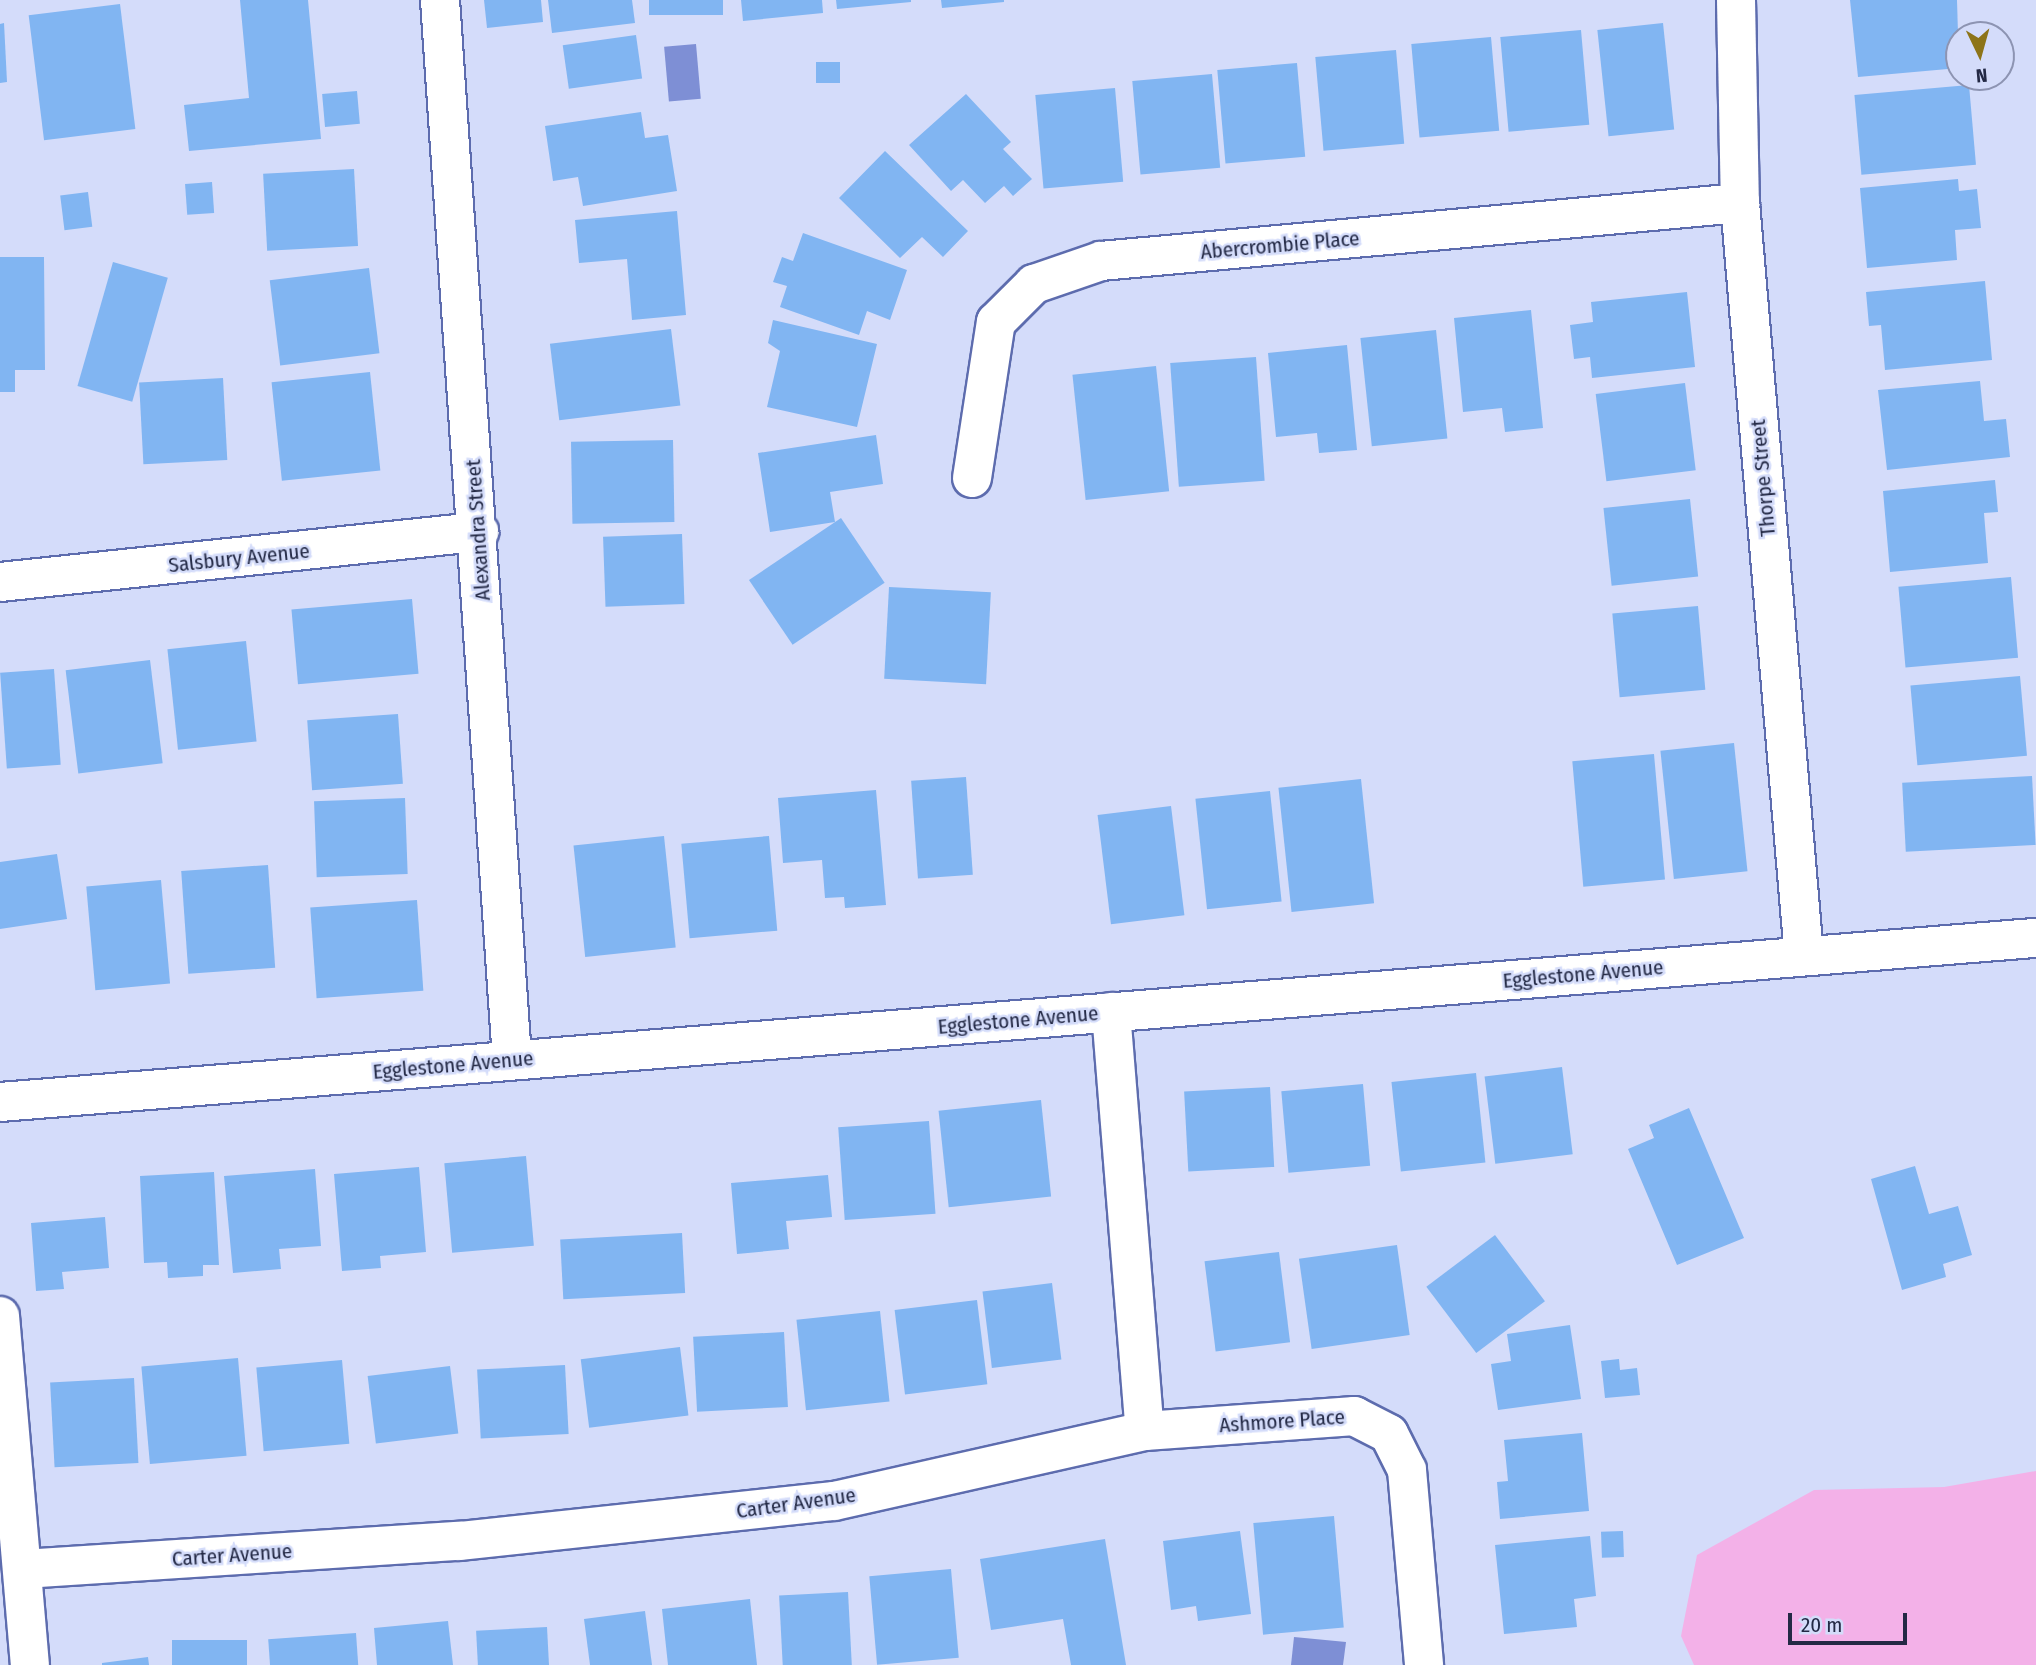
<!DOCTYPE html>
<style>
body{margin:0}
#map{position:relative;width:2036px;height:1665px;overflow:hidden;background:#d4dcfa;font-family:"Fira Sans Condensed",sans-serif}
div>[style]{position:absolute}
.green>*{inset:0;background:#f3b1e8}
.water>*{inset:0;background:#7e8fd5;transform-origin:0 0}
.building>*{inset:0;background:#81b5f2;transform-origin:0 0}
.roads{filter:drop-shadow(2px 0 #5d6cae) drop-shadow(-2px 0 #5d6cae) drop-shadow(0 2px #5d6cae) drop-shadow(0 -2px #5d6cae)}
.minor>*{height:38px;margin:-19px;padding:0 19px;transform-origin:19px;border-radius:19px;background:#fff}
span{translate:-50% -50%;white-space:nowrap;text-align:center;line-height:1.15;-webkit-text-stroke:5px #d4dcfa;paint-order:stroke}
.street-label{font-size:21px;color:#232945}
.north{position:absolute;left:1945px;top:21px;width:70px;height:70px;box-sizing:border-box;background:#d4dcfa;border:2px solid #8d94b2;border-radius:50%;rotate:175deg;font-size:19px;font-weight:700;line-height:28px;text-align:center;color:#232945}
.north::after{content:'';display:block;margin:auto;width:24px;height:32px;background:#8d7418;clip-path:polygon(50% 0,100% 100%,50% 72%,0 100%)}
.scale{position:absolute;left:1788px;top:1613px;width:119px;height:32px;box-sizing:border-box;border:4px solid #232945;border-top:0;padding-left:9px;font-size:21px;line-height:24px;white-space:nowrap;color:#232945;-webkit-text-stroke:5px #d4dcfa;paint-order:stroke}
</style>
<div id="map">
<div class="green">
<i style="clip-path:polygon(2036px 1471px,2036px 1665px,1694px 1665px,1681px 1636px,1697px 1555px,1814px 1490px,1944px 1487px)"></i>
</div>
<div class="water">
<i style="left:696px;top:44px;width:55px;height:32px;rotate:85deg"></i>
<i style="clip-path:polygon(1294px 1637px,1346px 1642px,1343px 1665px,1291px 1665px)"></i>
</div>
<div class="building">
<i style="clip-path:polygon(240px 0,308px 0,321px 139px,189px 151px,184px 105px,249px 98px)"></i>
<i style="clip-path:polygon(484px 0,541px 0,543px 22px,487px 28px)"></i>
<i style="clip-path:polygon(548px 0,632px 0,635px 23px,552px 33px)"></i>
<i style="left:649px;top:0;width:74px;height:15px"></i>
<i style="clip-path:polygon(741px 0,822px 0,823px 13px,743px 21px)"></i>
<i style="clip-path:polygon(836px 0,911px 0,911px 2px,837px 9px)"></i>
<i style="clip-path:polygon(941px 0,1004px 0,1004px 2px,942px 8px)"></i>
<i style="clip-path:polygon(1850px 0,1957px 0,1959px 68px,1858px 77px)"></i>
<i style="left:120px;top:4px;width:126px;height:92px;rotate:83deg"></i>
<i style="clip-path:polygon(4px 23px,7px 82px,0 83px,0 24px)"></i>
<i style="left:1663px;top:23px;width:107px;height:66px;rotate:84deg"></i>
<i style="left:1581px;top:30px;width:95px;height:81px;rotate:85deg"></i>
<i style="left:636px;top:35px;width:44px;height:74px;rotate:82deg"></i>
<i style="left:1491px;top:37px;width:94px;height:80px;rotate:85deg"></i>
<i style="left:1396px;top:50px;width:94px;height:81px;rotate:85deg"></i>
<i style="left:816px;top:62px;width:24px;height:21px"></i>
<i style="left:1297px;top:63px;width:94px;height:80px;rotate:85deg"></i>
<i style="left:1212px;top:74px;width:94px;height:80px;rotate:85deg"></i>
<i style="left:1969px;top:85px;width:80px;height:115px;rotate:85deg"></i>
<i style="left:1115px;top:88px;width:94px;height:80px;rotate:85deg"></i>
<i style="left:357px;top:91px;width:33px;height:35px;rotate:85deg"></i>
<i style="clip-path:polygon(966px 94px,1011px 142px,1003px 149px,1032px 179px,1013px 196px,1004px 186px,985px 203px,963px 180px,951px 191px,909px 145px)"></i>
<i style="clip-path:polygon(641px 112px,645px 138px,668px 135px,677px 191px,583px 206px,578px 177px,553px 181px,545px 126px)"></i>
<i style="clip-path:polygon(885px 151px,968px 231px,943px 257px,922px 237px,900px 258px,839px 198px)"></i>
<i style="left:354px;top:169px;width:77px;height:91px;rotate:87deg"></i>
<i style="clip-path:polygon(1958px 179px,1959px 191px,1977px 189px,1981px 228px,1955px 230px,1957px 260px,1867px 268px,1860px 188px)"></i>
<i style="left:212px;top:182px;width:31px;height:27px;rotate:86deg"></i>
<i style="left:88px;top:192px;width:35px;height:28px;rotate:83deg"></i>
<i style="clip-path:polygon(677px 211px,686px 315px,632px 320px,627px 259px,579px 263px,575px 220px)"></i>
<i style="clip-path:polygon(803px 233px,907px 270px,890px 320px,867px 311px,859px 335px,780px 307px,787px 286px,773px 282px,782px 257px,793px 261px)"></i>
<i style="clip-path:polygon(0 257px,44px 257px,45px 370px,15px 370px,15px 392px,0 392px)"></i>
<i style="left:113px;top:262px;width:57px;height:129px;rotate:16deg"></i>
<i style="left:369px;top:268px;width:86px;height:100px;rotate:83deg"></i>
<i style="clip-path:polygon(1985px 281px,1992px 360px,1885px 370px,1881px 325px,1869px 326px,1866px 292px)"></i>
<i style="clip-path:polygon(1687px 292px,1695px 367px,1592px 378px,1590px 357px,1574px 359px,1570px 325px,1593px 322px,1591px 302px)"></i>
<i style="clip-path:polygon(1531px 310px,1543px 428px,1505px 432px,1502px 408px,1463px 412px,1454px 318px)"></i>
<i style="clip-path:polygon(773px 320px,877px 344px,857px 427px,767px 407px,780px 351px,768px 343px)"></i>
<i style="left:671px;top:329px;width:77px;height:122px;rotate:83deg"></i>
<i style="left:1436px;top:330px;width:109px;height:76px;rotate:84deg"></i>
<i style="clip-path:polygon(1347px 345px,1357px 450px,1319px 453px,1317px 433px,1276px 437px,1268px 353px)"></i>
<i style="left:1256px;top:357px;width:124px;height:86px;rotate:86deg"></i>
<i style="left:1156px;top:366px;width:126px;height:84px;rotate:84deg"></i>
<i style="left:370px;top:372px;width:99px;height:99px;rotate:84deg"></i>
<i style="left:223px;top:378px;width:82px;height:84px;rotate:87deg"></i>
<i style="clip-path:polygon(1980px 381px,1984px 421px,2006px 419px,2010px 457px,1887px 470px,1878px 390px)"></i>
<i style="left:1685px;top:383px;width:88px;height:90px;rotate:83deg"></i>
<i style="clip-path:polygon(876px 435px,883px 484px,830px 492px,835px 522px,770px 532px,758px 453px)"></i>
<i style="left:673px;top:440px;width:82px;height:102px;rotate:89deg"></i>
<i style="clip-path:polygon(1995px 480px,1998px 512px,1984px 513px,1988px 563px,1890px 572px,1883px 491px)"></i>
<i style="left:1690px;top:499px;width:78px;height:87px;rotate:84deg"></i>
<i style="left:841px;top:518px;width:78px;height:111px;rotate:56deg"></i>
<i style="left:682px;top:534px;width:70px;height:79px;rotate:88deg"></i>
<i style="left:2011px;top:577px;width:81px;height:113px;rotate:85deg"></i>
<i style="left:889px;top:587px;width:102px;height:92px;rotate:3deg"></i>
<i style="left:412px;top:599px;width:75px;height:121px;rotate:85deg"></i>
<i style="left:1698px;top:606px;width:84px;height:86px;rotate:85deg"></i>
<i style="left:246px;top:641px;width:101px;height:79px;rotate:84deg"></i>
<i style="left:150px;top:660px;width:104px;height:85px;rotate:83deg"></i>
<i style="left:54px;top:669px;width:96px;height:54px;rotate:86deg"></i>
<i style="left:2020px;top:676px;width:80px;height:110px;rotate:85deg"></i>
<i style="left:398px;top:714px;width:70px;height:91px;rotate:86deg"></i>
<i style="left:1734px;top:743px;width:129px;height:74px;rotate:84deg"></i>
<i style="left:1654px;top:754px;width:126px;height:82px;rotate:85deg"></i>
<i style="left:2032px;top:776px;width:69px;height:130px;rotate:87deg"></i>
<i style="left:966px;top:777px;width:98px;height:55px;rotate:86deg"></i>
<i style="left:1361px;top:779px;width:125px;height:83px;rotate:84deg"></i>
<i style="clip-path:polygon(876px 790px,886px 905px,845px 908px,844px 897px,825px 898px,822px 860px,783px 863px,778px 798px)"></i>
<i style="left:1270px;top:791px;width:111px;height:75px;rotate:84deg"></i>
<i style="left:405px;top:798px;width:76px;height:91px;rotate:88deg"></i>
<i style="left:1171px;top:806px;width:110px;height:74px;rotate:83deg"></i>
<i style="left:664px;top:836px;width:112px;height:91px;rotate:84deg"></i>
<i style="left:769px;top:836px;width:95px;height:88px;rotate:85deg"></i>
<i style="clip-path:polygon(57px 854px,67px 919px,0 929px,0 862px)"></i>
<i style="left:268px;top:865px;width:103px;height:87px;rotate:86deg"></i>
<i style="left:161px;top:880px;width:104px;height:75px;rotate:85deg"></i>
<i style="left:417px;top:900px;width:91px;height:107px;rotate:86deg"></i>
<i style="left:1562px;top:1067px;width:88px;height:78px;rotate:83deg"></i>
<i style="left:1476px;top:1073px;width:90px;height:85px;rotate:84deg"></i>
<i style="left:1363px;top:1084px;width:82px;height:82px;rotate:85deg"></i>
<i style="left:1270px;top:1087px;width:80px;height:86px;rotate:87deg"></i>
<i style="left:1041px;top:1100px;width:97px;height:103px;rotate:84deg"></i>
<i style="clip-path:polygon(1689px 1108px,1744px 1238px,1677px 1265px,1628px 1149px,1654px 1138px,1649px 1125px)"></i>
<i style="left:929px;top:1121px;width:93px;height:91px;rotate:86deg"></i>
<i style="left:526px;top:1156px;width:90px;height:82px;rotate:85deg"></i>
<i style="clip-path:polygon(1915px 1166px,1929px 1214px,1958px 1206px,1972px 1255px,1943px 1264px,1946px 1277px,1902px 1290px,1871px 1179px)"></i>
<i style="clip-path:polygon(419px 1167px,426px 1252px,380px 1256px,381px 1268px,342px 1271px,334px 1174px)"></i>
<i style="clip-path:polygon(315px 1169px,321px 1246px,279px 1249px,281px 1269px,233px 1273px,224px 1176px)"></i>
<i style="clip-path:polygon(214px 1172px,219px 1265px,203px 1265px,203px 1276px,168px 1278px,167px 1262px,144px 1263px,140px 1176px)"></i>
<i style="clip-path:polygon(828px 1175px,832px 1217px,786px 1221px,789px 1249px,737px 1254px,731px 1183px)"></i>
<i style="clip-path:polygon(105px 1217px,109px 1268px,62px 1272px,64px 1289px,36px 1291px,31px 1223px)"></i>
<i style="left:682px;top:1233px;width:60px;height:122px;rotate:87deg"></i>
<i style="left:1495px;top:1235px;width:83px;height:86px;rotate:53deg"></i>
<i style="left:1397px;top:1245px;width:91px;height:99px;rotate:82deg"></i>
<i style="left:1279px;top:1252px;width:91px;height:75px;rotate:83deg"></i>
<i style="left:1052px;top:1283px;width:77px;height:70px;rotate:83deg"></i>
<i style="left:977px;top:1300px;width:85px;height:83px;rotate:83deg"></i>
<i style="left:880px;top:1311px;width:91px;height:84px;rotate:84deg"></i>
<i style="clip-path:polygon(1570px 1325px,1581px 1399px,1498px 1410px,1491px 1364px,1511px 1361px,1507px 1334px)"></i>
<i style="left:784px;top:1332px;width:75px;height:91px;rotate:87deg"></i>
<i style="left:680px;top:1347px;width:69px;height:100px;rotate:83deg"></i>
<i style="left:238px;top:1358px;width:98px;height:97px;rotate:85deg"></i>
<i style="clip-path:polygon(1619px 1359px,1620px 1370px,1637px 1368px,1640px 1395px,1605px 1398px,1601px 1361px)"></i>
<i style="left:342px;top:1360px;width:84px;height:86px;rotate:85deg"></i>
<i style="left:565px;top:1365px;width:69px;height:88px;rotate:87deg"></i>
<i style="left:450px;top:1366px;width:68px;height:83px;rotate:83deg"></i>
<i style="left:134px;top:1378px;width:85px;height:84px;rotate:87deg"></i>
<i style="clip-path:polygon(1582px 1433px,1589px 1511px,1500px 1519px,1497px 1482px,1508px 1481px,1504px 1440px)"></i>
<i style="left:1334px;top:1516px;width:112px;height:81px;rotate:85deg"></i>
<i style="clip-path:polygon(1240px 1531px,1251px 1614px,1198px 1621px,1196px 1606px,1171px 1610px,1163px 1541px)"></i>
<i style="left:1623px;top:1531px;width:26px;height:22px;rotate:88deg"></i>
<i style="clip-path:polygon(1590px 1536px,1596px 1596px,1574px 1599px,1577px 1627px,1504px 1634px,1495px 1545px)"></i>
<i style="clip-path:polygon(1105px 1539px,1126px 1665px,1071px 1665px,1063px 1619px,991px 1630px,980px 1559px)"></i>
<i style="left:951px;top:1569px;width:89px;height:82px;rotate:85deg"></i>
<i style="left:848px;top:1592px;width:73px;height:69px;rotate:87deg"></i>
<i style="clip-path:polygon(750px 1599px,757px 1665px,668px 1665px,662px 1609px)"></i>
<i style="clip-path:polygon(645px 1611px,652px 1665px,590px 1665px,584px 1619px)"></i>
<i style="clip-path:polygon(448px 1621px,453px 1665px,377px 1665px,374px 1628px)"></i>
<i style="left:547px;top:1627px;width:38px;height:71px;rotate:87deg"></i>
<i style="left:356px;top:1633px;width:32px;height:88px;rotate:86deg"></i>
<i style="left:247px;top:1640px;width:25px;height:75px;rotate:90deg"></i>
<i style="clip-path:polygon(148px 1657px,149px 1665px,102px 1665px,102px 1663px)"></i>
</div>
<div class="roads">
<div class="minor">
<i style="left:440px;top:0;width:1062px;rotate:86.11deg"></i>
<i style="left:1736px;top:0;width:203px;rotate:88.9deg"></i>
<i style="left:1740px;top:203px;width:756px;rotate:85.14deg"></i>
<i style="left:972px;top:478px;width:158px;rotate:-81.3deg"></i>
<i style="left:996px;top:322px;width:54px;rotate:-45deg"></i>
<i style="left:1034px;top:284px;width:71px;rotate:-18.9deg"></i>
<i style="left:1101px;top:261px;width:642px;rotate:-5.19deg"></i>
<i style="left:0;top:582px;width:482px;rotate:-6deg"></i>
<i style="left:1111px;top:1012px;width:420px;rotate:85.4deg"></i>
<i style="left:0;top:1102px;width:2043px;rotate:-4.61deg"></i>
<i style="left:0;top:1316px;width:350px;rotate:85.1deg"></i>
<i style="left:23px;top:1569px;width:437px;rotate:-3.7deg"></i>
<i style="left:459px;top:1541px;width:377px;rotate:-6.1deg"></i>
<i style="left:834px;top:1501px;width:319px;rotate:-12.7deg"></i>
<i style="left:1145px;top:1431px;width:210px;rotate:-4.1deg"></i>
<i style="left:1354px;top:1416px;width:39px;rotate:27deg"></i>
<i style="left:1389px;top:1434px;width:40px;rotate:63.4deg"></i>
<i style="left:1407px;top:1470px;width:196px;rotate:85deg"></i>
</div>
</div>
<div class="street-label">
<span style="left:1280px;top:245px;rotate:-5deg">Abercrombie Place</span>
<span style="left:1763px;top:478px;rotate:-95deg">Thorpe Street</span>
<span style="left:478px;top:530px;rotate:-94deg">Alexandra Street</span>
<span style="left:239px;top:558px;rotate:-6deg">Salsbury Avenue</span>
<span style="left:1583px;top:974px;rotate:-5deg">Egglestone Avenue</span>
<span style="left:1018px;top:1020px;rotate:-5deg">Egglestone Avenue</span>
<span style="left:453px;top:1065px;rotate:-5deg">Egglestone Avenue</span>
<span style="left:1282px;top:1421px;rotate:-4deg">Ashmore Place</span>
<span style="left:796px;top:1503px;rotate:-8deg">Carter Avenue</span>
<span style="left:232px;top:1555px;rotate:-4deg">Carter Avenue</span>
</div>
<div class="north">N</div>
<div class="scale">20 m</div>
</div>
